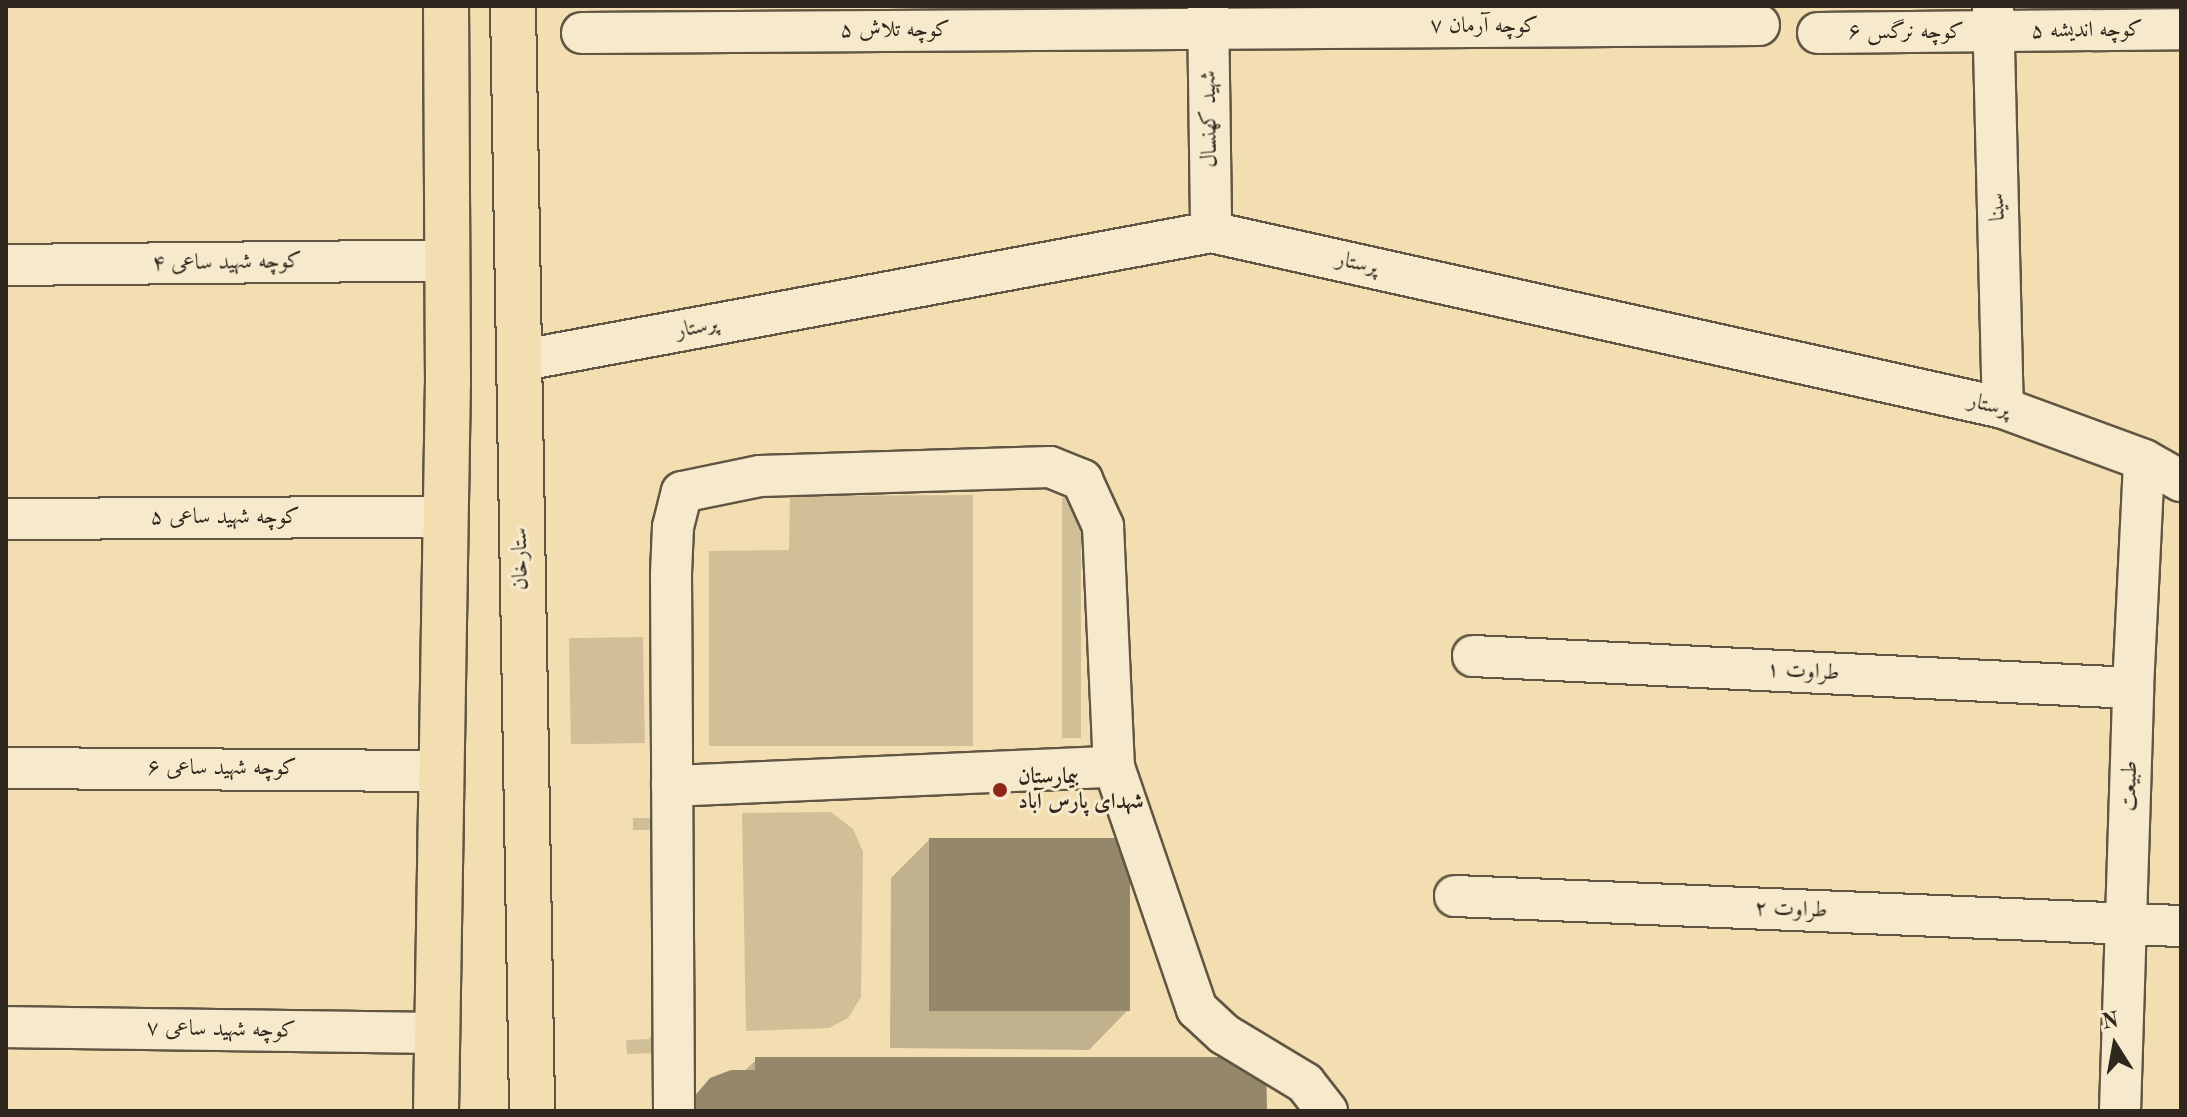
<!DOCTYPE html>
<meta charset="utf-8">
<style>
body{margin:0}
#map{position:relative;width:2187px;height:1117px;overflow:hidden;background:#f2deb1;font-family:"Old Standard TT",Amiri,serif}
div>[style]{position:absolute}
.green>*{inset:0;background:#d1bf98;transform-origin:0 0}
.shadow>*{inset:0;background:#0003}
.building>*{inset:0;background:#95876a;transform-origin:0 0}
.roads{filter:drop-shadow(2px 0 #605643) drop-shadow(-2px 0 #605643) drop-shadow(0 2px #605643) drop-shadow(0 -2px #605643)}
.minor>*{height:40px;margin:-20px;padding:0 20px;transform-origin:20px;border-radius:20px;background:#f7eacc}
.major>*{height:44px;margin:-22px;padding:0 22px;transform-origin:22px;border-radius:22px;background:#f2deb1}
.dots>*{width:22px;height:22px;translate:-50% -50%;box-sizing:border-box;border:4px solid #f7eacc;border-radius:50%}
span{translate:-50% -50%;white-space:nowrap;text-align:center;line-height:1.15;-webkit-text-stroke:6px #f7eacc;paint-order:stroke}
.street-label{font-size:22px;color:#30281e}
.poi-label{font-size:22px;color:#30281e;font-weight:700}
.left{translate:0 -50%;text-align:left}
.frame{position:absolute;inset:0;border:8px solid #30281e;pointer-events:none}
.north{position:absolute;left:2075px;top:1005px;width:80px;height:80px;-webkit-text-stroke:6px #f7eacc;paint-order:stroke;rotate:349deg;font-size:22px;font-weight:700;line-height:32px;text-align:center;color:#30281e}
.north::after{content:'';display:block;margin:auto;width:28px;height:36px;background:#30281e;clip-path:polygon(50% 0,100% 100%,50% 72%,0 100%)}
</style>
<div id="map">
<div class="green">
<i style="clip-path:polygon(973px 495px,973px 746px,709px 746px,709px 551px,789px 550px,790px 496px)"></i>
<i style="left:1081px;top:498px;width:240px;height:19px;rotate:90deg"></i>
<i style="left:643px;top:637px;width:106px;height:74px;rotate:89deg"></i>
<i style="clip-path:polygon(831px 812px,853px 829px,863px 852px,861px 997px,848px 1018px,829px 1028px,746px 1031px,742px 813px)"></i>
<i style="clip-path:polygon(633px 818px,658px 818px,664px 1047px,654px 1053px,627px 1054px,626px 1040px,649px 1039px,652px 1034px,652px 830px,633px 830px)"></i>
</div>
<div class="shadow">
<i style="clip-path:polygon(929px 840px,1127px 1011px,1089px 1050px,890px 1048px,891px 878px)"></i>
<i style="clip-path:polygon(756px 1060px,1265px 1111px,743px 1072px)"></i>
</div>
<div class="building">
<i style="left:929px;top:838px;width:201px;height:173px"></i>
<i style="clip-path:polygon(755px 1057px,1266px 1057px,1267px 1111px,691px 1111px,692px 1099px,710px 1078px,731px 1070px,755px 1070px)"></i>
</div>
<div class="roads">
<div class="minor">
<i style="left:1208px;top:6px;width:226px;rotate:89.2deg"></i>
<i style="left:1993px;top:6px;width:402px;rotate:88.6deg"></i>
<i style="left:582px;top:33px;width:1177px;rotate:-0.39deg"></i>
<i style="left:1818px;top:33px;width:363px;rotate:-0.6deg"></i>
<i style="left:6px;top:265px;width:441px;rotate:-0.6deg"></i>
<i style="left:518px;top:361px;width:705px;rotate:-10.54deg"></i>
<i style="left:1211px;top:232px;width:811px;rotate:12.53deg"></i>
<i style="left:2003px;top:408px;width:150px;rotate:20.2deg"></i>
<i style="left:2144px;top:460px;width:43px;rotate:29.6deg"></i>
<i style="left:6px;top:519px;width:439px;rotate:-0.3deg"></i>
<i style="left:1473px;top:656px;width:661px;rotate:2.78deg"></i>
<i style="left:6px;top:768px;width:433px;rotate:0.4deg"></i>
<i style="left:672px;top:786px;width:442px;rotate:-2.5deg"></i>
<i style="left:1455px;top:896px;width:727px;rotate:2.37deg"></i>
<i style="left:6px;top:1027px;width:430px;rotate:0.8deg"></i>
<i style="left:674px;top:1111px;width:537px;rotate:-90.32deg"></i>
<i style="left:671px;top:574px;width:47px;rotate:-87.6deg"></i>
<i style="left:673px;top:527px;width:36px;rotate:-76deg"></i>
<i style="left:682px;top:492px;width:80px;rotate:-11.6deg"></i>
<i style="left:760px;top:476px;width:290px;rotate:-1.8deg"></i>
<i style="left:1050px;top:467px;width:35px;rotate:22deg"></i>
<i style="left:1082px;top:480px;width:51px;rotate:65.5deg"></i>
<i style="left:1103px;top:526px;width:241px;rotate:87.4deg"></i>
<i style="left:1114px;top:767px;width:256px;rotate:71.1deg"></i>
<i style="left:1197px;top:1009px;width:37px;rotate:43deg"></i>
<i style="left:1224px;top:1034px;width:95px;rotate:31.2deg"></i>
<i style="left:1305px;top:1083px;width:36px;rotate:52deg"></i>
<i style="left:2120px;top:1111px;width:423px;rotate:-88.2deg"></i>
<i style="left:2133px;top:688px;width:228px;rotate:-87.2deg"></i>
</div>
<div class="major">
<i style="left:513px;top:6px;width:1105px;rotate:89.01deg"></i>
<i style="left:436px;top:1111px;width:728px;rotate:-89.06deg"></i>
<i style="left:448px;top:383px;width:377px;rotate:-90.3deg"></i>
</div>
</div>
<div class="dots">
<i style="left:1000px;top:790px;background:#8f2418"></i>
</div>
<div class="street-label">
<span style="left:1484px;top:27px">کوچه آرمان ۷</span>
<span style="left:895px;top:31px">کوچه تلاش ۵</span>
<span style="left:2087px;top:31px;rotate:-1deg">کوچه اندیشه ۵</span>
<span style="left:1906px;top:33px">کوچه نرگس ۶</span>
<span style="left:1210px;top:119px;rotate:-91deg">شهید کهنسال</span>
<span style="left:1998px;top:207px;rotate:-92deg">سینا</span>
<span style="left:227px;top:263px;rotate:-1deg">کوچه شهید ساعی ۴</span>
<span style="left:1357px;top:264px;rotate:13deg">پرستار</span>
<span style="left:697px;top:328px;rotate:-11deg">پرستار</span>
<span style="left:1989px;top:406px;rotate:15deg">پرستار</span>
<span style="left:225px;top:518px">کوچه شهید ساعی ۵</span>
<span style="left:521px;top:559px;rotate:-91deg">ستارخان</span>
<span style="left:1803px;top:672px;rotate:3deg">طراوت ۱</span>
<span style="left:222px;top:769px">کوچه شهید ساعی ۶</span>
<span style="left:2130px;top:786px;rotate:-88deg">طبیعت</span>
<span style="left:1791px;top:910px;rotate:2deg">طراوت ۲</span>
<span style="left:221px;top:1030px;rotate:1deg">کوچه شهید ساعی ۷</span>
</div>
<div class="poi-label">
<span class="left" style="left:1018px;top:790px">بیمارستان<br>شهدای پارس آباد</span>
</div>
<div class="frame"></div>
<div class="north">N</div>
</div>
